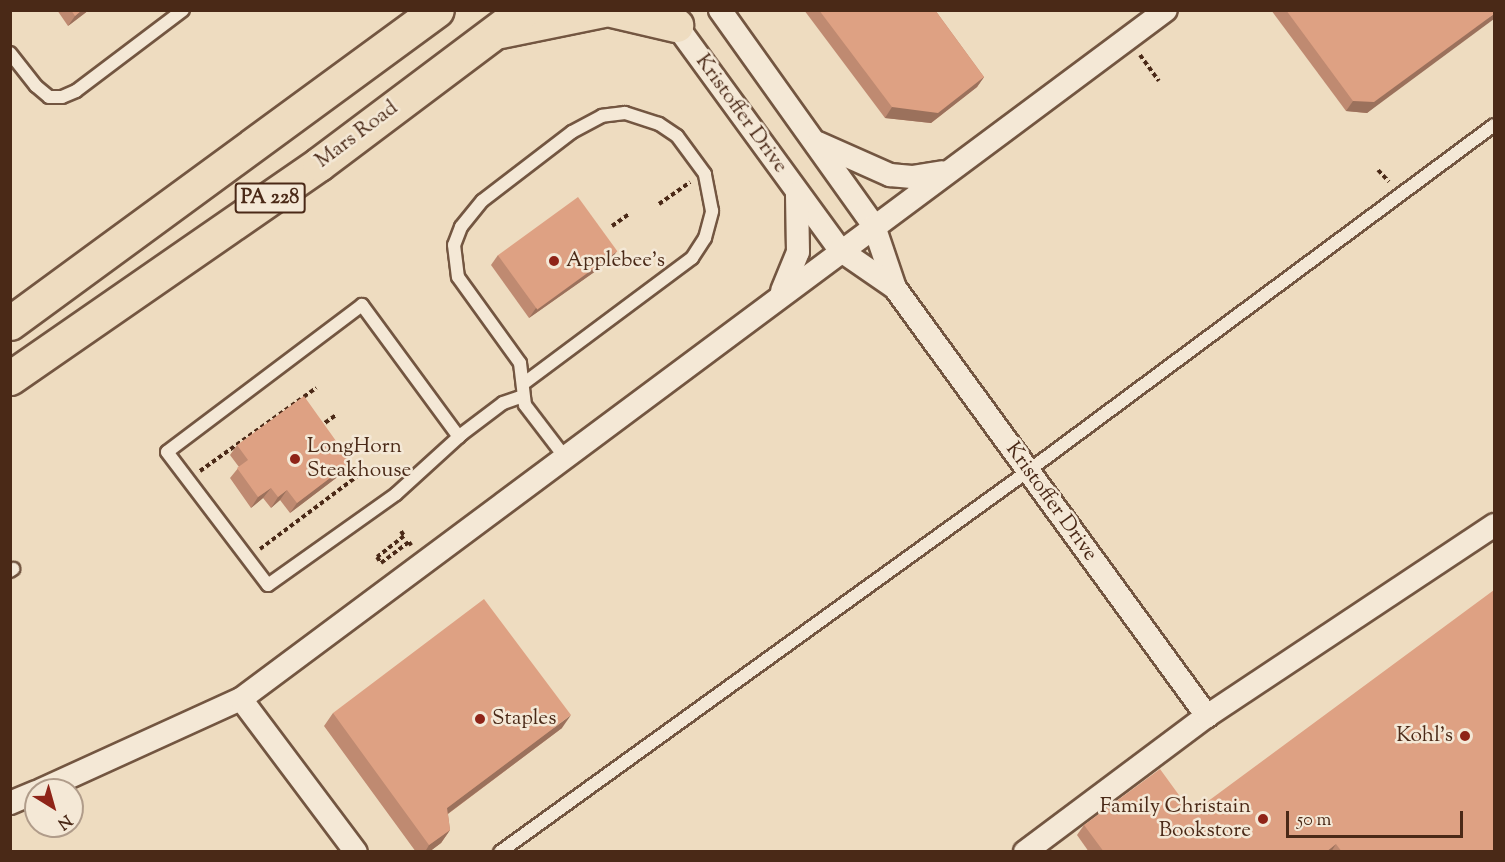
<!DOCTYPE html>
<style>
body{margin:0}
#map{position:relative;width:1505px;height:862px;overflow:hidden;background:#eedcc0;font-family:"Sorts Mill Goudy",serif}
div>[style]{position:absolute}
.path>*{height:4px;margin-top:-2px;transform-origin:0;background:repeating-linear-gradient(90deg,#4a2917 0 4.5px,transparent 0 7.5px)}
.roads{filter:drop-shadow(2px 0 #735641) drop-shadow(-2px 0 #735641) drop-shadow(0 2px #735641) drop-shadow(0 -2px #735641)}
.lane>*{height:12px;margin:-6px;padding:0 6px;transform-origin:6px;border-radius:6px;background:#f4e8d6}
.street>*{height:22px;margin:-11px;padding:0 11px;transform-origin:11px;border-radius:11px;background:#f4e8d6}
.primary>*{height:33px;margin:-16.5px;padding:0 16.5px;transform-origin:16.5px;border-radius:16.5px;background:#eedcc0}
.wall>*{inset:0;background:#bf8a71}
.shaded-wall>*{inset:0;background:#9b715c}
.building>*{inset:0;background:#dea183;transform-origin:0 0}
.dots>*{width:16px;height:16px;translate:-50% -50%;box-sizing:border-box;border:3px solid #f4e8d6;border-radius:50%}
span{translate:-50% -50%;white-space:nowrap;text-align:center;line-height:1.15;-webkit-text-stroke:5px #f4e8d6;paint-order:stroke}
.shield-label span{padding:2px 4px;background:#f4e8d6;border:2px solid;border-radius:4px;-webkit-text-stroke-width:0}
.shield-label{font-size:20px;color:#4a2917;font-weight:700}
.street-label{font-size:21px;color:#4a2917}
.poi-label{font-size:21px;color:#4a2917}
.left{translate:0 -50%;text-align:left}
.right{translate:-100% -50%;text-align:right}
.frame{position:absolute;inset:0;border:12px solid #4a2917;pointer-events:none}
.north{position:absolute;left:24px;top:778px;width:60px;height:60px;box-sizing:border-box;background:#f4e8d6;border:2px solid #b09c8a;border-radius:50%;rotate:143deg;font-size:16px;font-weight:700;line-height:24px;text-align:center;color:#4a2917}
.north::after{content:'';display:block;margin:auto;width:21px;height:27px;background:#8f2418;clip-path:polygon(50% 0,100% 100%,50% 72%,0 100%)}
.scale{position:absolute;left:1286px;top:811px;width:177px;height:27px;box-sizing:border-box;border:3px solid #4a2917;border-top:0;padding-left:8px;font-size:18px;line-height:21px;white-space:nowrap;color:#4a2917;-webkit-text-stroke:4px #f4e8d6;paint-order:stroke}
</style>
<div id="map">
<div class="path">
<i style="left:1140px;top:55px;width:32px;rotate:54deg"></i>
<i style="left:1378px;top:170px;width:16px;rotate:47deg"></i>
<i style="left:659px;top:204px;width:38px;rotate:-35deg"></i>
<i style="left:612px;top:226px;width:21px;rotate:-35deg"></i>
<i style="left:319px;top:427px;width:21px;rotate:-35deg"></i>
<i style="left:200px;top:471px;width:143px;rotate:-35.6deg"></i>
<i style="left:401px;top:531px;width:6px;rotate:59deg"></i>
<i style="left:404px;top:536px;width:34px;rotate:142deg"></i>
<i style="left:377px;top:557px;width:7px;rotate:56deg"></i>
<i style="left:381px;top:563px;width:35px;rotate:-37deg"></i>
<i style="left:409px;top:542px;width:4px;rotate:56deg"></i>
<i style="left:260px;top:549px;width:124px;rotate:-36.8deg"></i>
</div>
<div class="roads">
<div class="lane">
<i style="left:10px;top:53px;width:42px;rotate:51.8deg"></i>
<i style="left:36px;top:86px;width:17px;rotate:40deg"></i>
<i style="left:49px;top:97px;width:13px"></i>
<i style="left:62px;top:97px;width:15px;rotate:-23deg"></i>
<i style="left:76px;top:91px;width:134px;rotate:-37.1deg"></i>
<i style="left:523px;top:384px;width:211px;rotate:-36.7deg"></i>
<i style="left:692px;top:258px;width:24px;rotate:-57deg"></i>
<i style="left:705px;top:238px;width:28px;rotate:-75deg"></i>
<i style="left:712px;top:211px;width:38px;rotate:-101deg"></i>
<i style="left:705px;top:174px;width:47px;rotate:-126.4deg"></i>
<i style="left:677px;top:136px;width:22px;rotate:-146deg"></i>
<i style="left:659px;top:124px;width:36px;rotate:-162deg"></i>
<i style="left:625px;top:113px;width:23px;rotate:173deg"></i>
<i style="left:602px;top:116px;width:34px;rotate:152deg"></i>
<i style="left:572px;top:132px;width:113px;rotate:142.5deg"></i>
<i style="left:482px;top:201px;width:33px;rotate:129deg"></i>
<i style="left:461px;top:227px;width:19px;rotate:111deg"></i>
<i style="left:454px;top:245px;width:32px;rotate:83deg"></i>
<i style="left:458px;top:277px;width:106px;rotate:54.2deg"></i>
<i style="left:520px;top:363px;width:42px;rotate:83.2deg"></i>
<i style="left:525px;top:405px;width:64px;rotate:52.6deg"></i>
<i style="left:459px;top:437px;width:164px;rotate:-126.3deg"></i>
<i style="left:362px;top:305px;width:244px;rotate:143deg"></i>
<i style="left:167px;top:452px;width:167px;rotate:52.8deg"></i>
<i style="left:268px;top:585px;width:157px;rotate:-35.4deg"></i>
<i style="left:396px;top:494px;width:89px;rotate:-42.3deg"></i>
<i style="left:462px;top:434px;width:51px;rotate:-37.1deg"></i>
<i style="left:503px;top:403px;width:21px;rotate:-19deg"></i>
<i style="left:10px;top:571px;width:4px;rotate:-34deg"></i>
<i style="left:500px;top:852px;width:651px;rotate:-35.81deg"></i>
<i style="left:1028px;top:471px;width:580px;rotate:-36.59deg"></i>
</div>
<div class="street">
<i style="left:720px;top:10px;width:265px;rotate:54.5deg"></i>
<i style="left:874px;top:226px;width:65px;rotate:71.3deg"></i>
<i style="left:895px;top:288px;width:530px;rotate:53.91deg"></i>
<i style="left:668px;top:14px;width:292px;rotate:53.9deg"></i>
<i style="left:840px;top:250px;width:67px;rotate:34.6deg"></i>
<i style="left:818px;top:143px;width:79px;rotate:24deg"></i>
<i style="left:890px;top:175px;width:22px;rotate:5deg"></i>
<i style="left:912px;top:177px;width:30px;rotate:-9deg"></i>
<i style="left:782px;top:291px;width:42px;rotate:-67.7deg"></i>
<i style="left:798px;top:252px;width:59px;rotate:-91deg"></i>
<i style="left:241px;top:699px;width:191px;rotate:53.1deg"></i>
<i style="left:41px;top:790px;width:220px;rotate:-24.5deg"></i>
<i style="left:241px;top:699px;width:1153px;rotate:-36.68deg"></i>
<i style="left:10px;top:803px;width:28px;rotate:-23deg"></i>
<i style="left:1025px;top:852px;width:227px;rotate:-36.8deg"></i>
<i style="left:1207px;top:716px;width:345px;rotate:-33.6deg"></i>
</div>
<div class="primary">
<i style="left:611px;top:10px;width:67px;rotate:13deg"></i>
<i style="left:500px;top:31px;width:105px;rotate:-11.5deg"></i>
<i style="left:10px;top:323px;width:529px;rotate:-36.24deg"></i>
<i style="left:10px;top:378px;width:376px;rotate:-34.7deg"></i>
<i style="left:319px;top:164px;width:256px;rotate:-36.9deg"></i>
</div>
</div>
<div class="wall">
<i style="clip-path:polygon(57px 10px,89px 10px,68px 26px)"></i>
<i style="clip-path:polygon(804px 10px,935px 10px,984px 77px,977px 87px,931px 123px,885px 118px)"></i>
<i style="clip-path:polygon(1271px 10px,1494px 10px,1367px 113px,1346px 111px)"></i>
<i style="clip-path:polygon(498px 255px,610px 261px,529px 318px,491px 265px)"></i>
<i style="clip-path:polygon(237px 445px,344px 472px,290px 513px,280px 500px,271px 508px,263px 498px,251px 508px,230px 478px,239px 467px,230px 455px)"></i>
<i style="clip-path:polygon(333px 713px,562px 728px,448px 814px,450px 830px,441px 843px,429px 852px,416px 852px,324px 726px)"></i>
<i style="clip-path:polygon(1192px 813px,1494px 852px,1089px 852px,1077px 835px,1084px 825px)"></i>
</div>
<div class="shaded-wall">
<i style="clip-path:polygon(82px 10px,89px 10px,68px 26px,75px 16px)"></i>
<i style="clip-path:polygon(1494px 14px,1494px 19px,1367px 113px,1346px 111px,1353px 101px)"></i>
<i style="clip-path:polygon(984px 77px,977px 87px,931px 123px,885px 118px,892px 107px)"></i>
<i style="clip-path:polygon(617px 251px,610px 261px,529px 318px,536px 308px)"></i>
<i style="clip-path:polygon(351px 462px,344px 472px,290px 513px,297px 503px)"></i>
<i style="clip-path:polygon(271px 488px,263px 498px,251px 508px,258px 497px)"></i>
<i style="clip-path:polygon(287px 490px,280px 500px,271px 508px,278px 497px)"></i>
<i style="clip-path:polygon(571px 715px,562px 728px,438px 821px,447px 808px)"></i>
<i style="clip-path:polygon(450px 830px,441px 843px,429px 852px,425px 852px,429px 845px)"></i>
<i style="clip-path:polygon(1336px 844px,1331px 852px,1326px 852px)"></i>
</div>
<div class="building">
<i style="clip-path:polygon(71px 10px,82px 10px,75px 16px)"></i>
<i style="clip-path:polygon(819px 10px,935px 10px,984px 77px,938px 113px,892px 107px)"></i>
<i style="clip-path:polygon(1286px 10px,1494px 10px,1494px 14px,1374px 102px,1353px 101px)"></i>
<i style="left:578px;top:197px;width:67px;height:99px;rotate:54deg"></i>
<i style="clip-path:polygon(304px 396px,351px 462px,297px 503px,287px 490px,278px 497px,271px 488px,258px 497px,237px 468px,248px 460px,237px 445px)"></i>
<i style="clip-path:polygon(1494px 590px,1494px 852px,1342px 852px,1336px 844px,1326px 852px,1104px 852px,1084px 825px,1160px 769px,1192px 813px)"></i>
<i style="clip-path:polygon(484px 599px,571px 715px,447px 808px,450px 830px,429px 845px,333px 713px)"></i>
</div>
<div class="dots">
<i style="left:554px;top:261px;background:#8f2418"></i>
<i style="left:295px;top:459px;background:#8f2418"></i>
<i style="left:480px;top:719px;background:#8f2418"></i>
<i style="left:1465px;top:736px;background:#8f2418"></i>
<i style="left:1263px;top:819px;background:#8f2418"></i>
</div>
<div class="shield-label">
<span style="left:270px;top:198px">PA 228</span>
</div>
<div class="street-label">
<span style="left:741px;top:114px;rotate:54deg">Kristoffer Drive</span>
<span style="left:357px;top:135px;rotate:-37deg">Mars Road</span>
<span style="left:1051px;top:502px;rotate:54deg">Kristoffer Drive</span>
</div>
<div class="poi-label">
<span class="left" style="left:566px;top:261px">Applebee's</span>
<span class="left" style="left:307px;top:459px">LongHorn<br>Steakhouse</span>
<span class="left" style="left:492px;top:719px">Staples</span>
<span class="right" style="left:1453px;top:736px">Kohl's</span>
<span class="right" style="left:1251px;top:819px">Family Christain<br>Bookstore</span>
</div>
<div class="frame"></div>
<div class="north">N</div>
<div class="scale">50 m</div>
</div>
